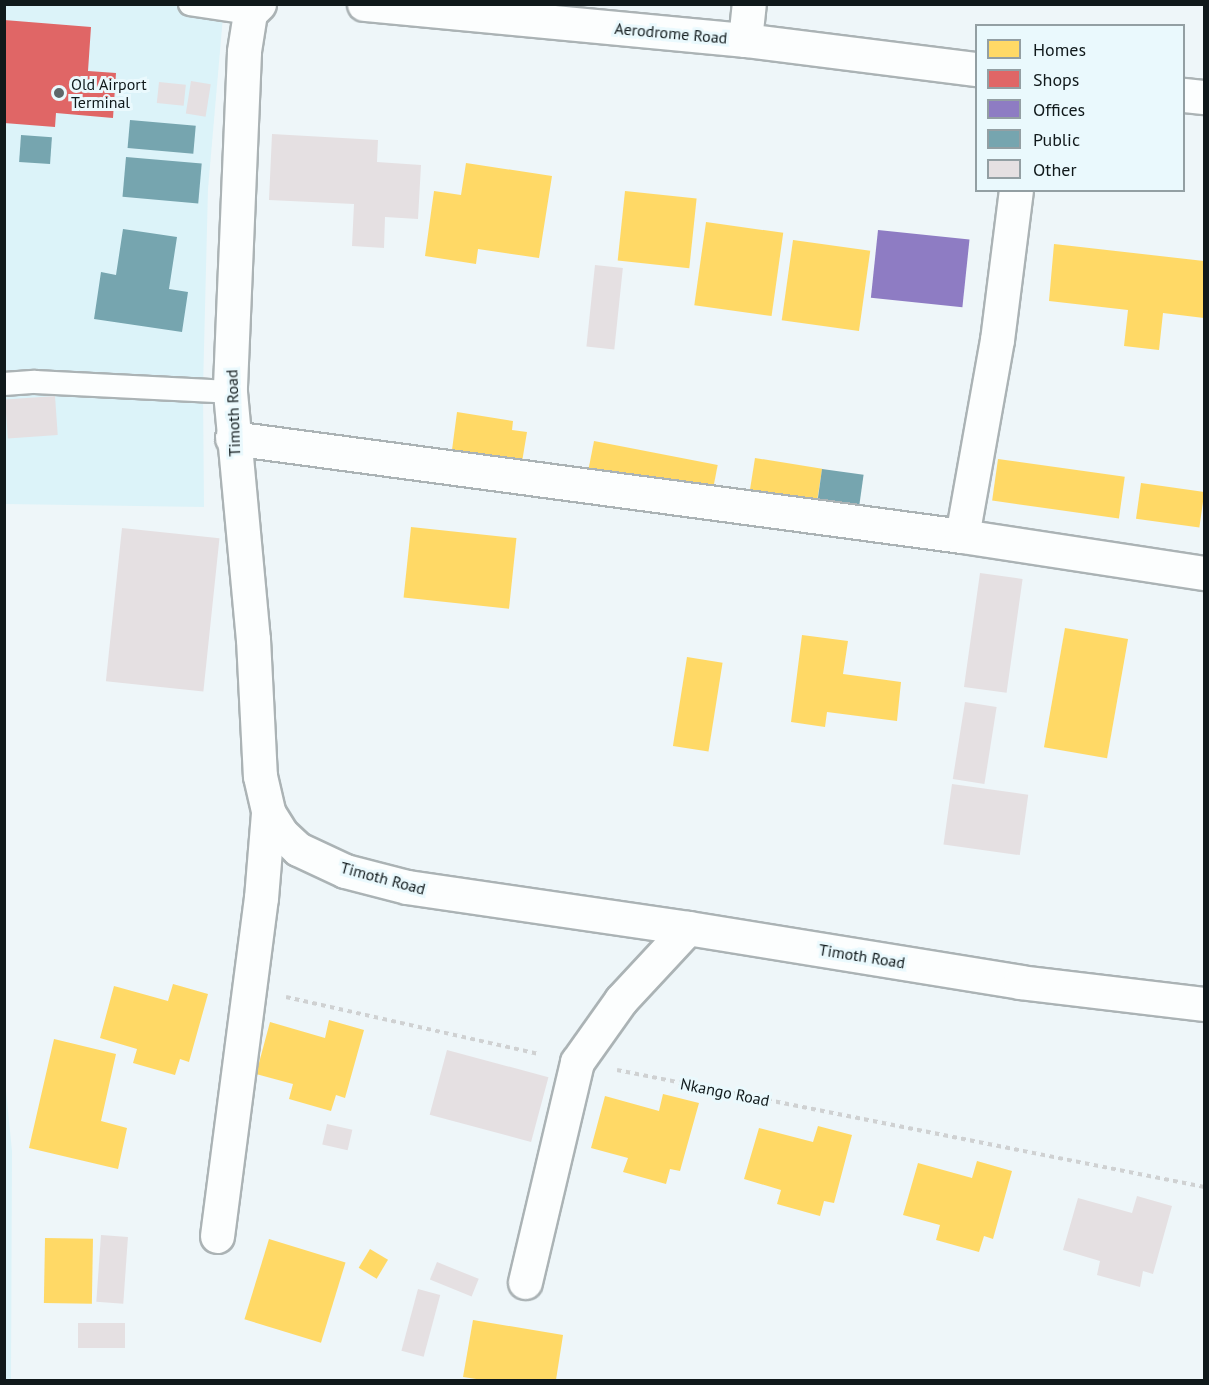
<!DOCTYPE html>
<style>
body{margin:0}
#map{position:relative;width:1209px;height:1385px;overflow:hidden;background:#eef6f9;font-family:"PT Sans",sans-serif}
div>[style]{position:absolute}
.built>*{inset:0;background:#dcf3f9}
.homes>*{inset:0;background:#ffd966;transform-origin:0 0}
.shops>*{inset:0;background:#e06666}
.offices>*{inset:0;background:#8e7cc3;transform-origin:0 0}
.public>*{inset:0;background:#76a5af;transform-origin:0 0}
.building>*{inset:0;background:#e5e0e2;transform-origin:0 0}
.path>*{height:4px;margin-top:-2px;transform-origin:0;background:repeating-linear-gradient(90deg,#cfd1d2 0 4.5px,transparent 0 9px)}
.roads{filter:drop-shadow(2px 0 #abb3b5) drop-shadow(-2px 0 #abb3b5) drop-shadow(0 2px #abb3b5) drop-shadow(0 -2px #abb3b5)}
.lane>*{height:22px;margin:-11px;padding:0 11px;transform-origin:11px;border-radius:11px;background:#fcfefe}
.street>*{height:33px;margin:-16.5px;padding:0 16.5px;transform-origin:16.5px;border-radius:16.5px;background:#fcfefe}
.dots>*{width:16px;height:16px;translate:-50% -50%;box-sizing:border-box;border:3px solid #eaf9fd;border-radius:50%}
span{translate:-50% -50%;white-space:nowrap;text-align:center;line-height:1.15;-webkit-text-stroke:6px #eaf9fd;paint-order:stroke}
.street-label{font-size:16px;color:#10191b}
.poi-label{font-size:16px;color:#10191b}
.left{translate:0 -50%;text-align:left}
.frame{position:absolute;inset:0;border:6px solid #10191b;pointer-events:none}
.legend{position:absolute;left:975px;top:24px;width:210px;height:168px;box-sizing:border-box;background:#eaf9fd;border:2px solid #939fa3;margin:0;padding:8px 10px;list-style:none;font-size:18px;color:#10191b}
.legend li{display:flex;align-items:center;gap:12px;height:30px}
.legend b{width:30px;border:2px solid #939fa3}
</style>
<div id="map">
<div class="built">
<i style="clip-path:polygon(5px 5px,224px 5px,208px 189px,203px 389px,204px 507px,5px 504px)"></i>
<i style="clip-path:polygon(4px 1071px,12px 1151px,11px 1380px,4px 1380px)"></i>
</div>
<div class="homes">
<i style="clip-path:polygon(466px 163px,552px 176px,539px 258px,478px 249px,476px 264px,425px 256px,434px 191px,461px 195px)"></i>
<i style="left:625px;top:191px;width:72px;height:70px;rotate:6deg"></i>
<i style="left:706px;top:222px;width:78px;height:84px;rotate:8deg"></i>
<i style="left:793px;top:240px;width:78px;height:81px;rotate:8deg"></i>
<i style="clip-path:polygon(1054px 244px,1204px 261px,1204px 318px,1163px 313px,1159px 350px,1124px 346px,1128px 310px,1049px 301px)"></i>
<i style="clip-path:polygon(457px 412px,513px 421px,512px 430px,527px 432px,522px 462px,452px 450px)"></i>
<i style="left:594px;top:441px;width:126px;height:30px;rotate:11deg"></i>
<i style="left:755px;top:458px;width:68px;height:37px;rotate:9deg"></i>
<i style="left:998px;top:459px;width:128px;height:42px;rotate:8deg"></i>
<i style="left:1141px;top:483px;width:64px;height:36px;rotate:8deg"></i>
<i style="left:411px;top:527px;width:106px;height:71px;rotate:6deg"></i>
<i style="left:1065px;top:628px;width:64px;height:121px;rotate:10deg"></i>
<i style="clip-path:polygon(802px 635px,848px 641px,843px 674px,901px 682px,897px 721px,827px 712px,825px 727px,791px 722px)"></i>
<i style="left:687px;top:657px;width:36px;height:90px;rotate:9deg"></i>
<i style="clip-path:polygon(173px 984px,208px 994px,189px 1062px,180px 1059px,175px 1075px,133px 1063px,137px 1049px,100px 1038px,114px 986px,168px 1001px)"></i>
<i style="clip-path:polygon(329px 1020px,364px 1030px,345px 1098px,336px 1095px,331px 1111px,289px 1099px,293px 1084px,256px 1074px,270px 1022px,325px 1038px)"></i>
<i style="clip-path:polygon(54px 1039px,116px 1054px,101px 1121px,127px 1128px,118px 1169px,29px 1148px)"></i>
<i style="clip-path:polygon(663px 1094px,699px 1103px,680px 1171px,670px 1169px,666px 1184px,623px 1172px,628px 1158px,591px 1148px,605px 1096px,659px 1111px)"></i>
<i style="clip-path:polygon(818px 1126px,852px 1135px,834px 1203px,824px 1201px,820px 1216px,777px 1204px,781px 1190px,744px 1179px,759px 1128px,813px 1142px)"></i>
<i style="clip-path:polygon(977px 1161px,1012px 1171px,993px 1239px,984px 1236px,979px 1252px,936px 1240px,940px 1225px,903px 1215px,918px 1163px,972px 1178px)"></i>
<i style="left:45px;top:1238px;width:48px;height:65px;rotate:1deg"></i>
<i style="left:269px;top:1239px;width:80px;height:84px;rotate:17deg"></i>
<i style="left:370px;top:1249px;width:21px;height:22px;rotate:31deg"></i>
<i style="clip-path:polygon(473px 1320px,563px 1335px,556px 1380px,483px 1380px,463px 1377px)"></i>
</div>
<div class="shops">
<i style="clip-path:polygon(4px 20px,91px 27px,88px 71px,116px 73px,113px 118px,56px 113px,55px 127px,4px 123px)"></i>
</div>
<div class="offices">
<i style="left:878px;top:230px;width:92px;height:68px;rotate:6deg"></i>
</div>
<div class="public">
<i style="left:130px;top:120px;width:66px;height:28px;rotate:5deg"></i>
<i style="left:21px;top:135px;width:31px;height:27px;rotate:4deg"></i>
<i style="left:126px;top:157px;width:76px;height:40px;rotate:5deg"></i>
<i style="clip-path:polygon(123px 229px,177px 237px,169px 289px,188px 292px,182px 332px,94px 319px,101px 272px,116px 275px)"></i>
<i style="left:822px;top:469px;width:42px;height:36px;rotate:8deg"></i>
</div>
<div class="building">
<i style="left:191px;top:81px;width:20px;height:33px;rotate:9deg"></i>
<i style="left:159px;top:82px;width:27px;height:21px;rotate:6deg"></i>
<i style="clip-path:polygon(272px 134px,378px 140px,377px 162px,421px 165px,418px 219px,385px 217px,384px 248px,352px 246px,354px 204px,269px 200px)"></i>
<i style="left:595px;top:265px;width:28px;height:82px;rotate:6deg"></i>
<i style="left:55px;top:396px;width:39px;height:50px;rotate:86deg"></i>
<i style="left:122px;top:528px;width:98px;height:154px;rotate:6deg"></i>
<i style="left:980px;top:573px;width:43px;height:115px;rotate:8deg"></i>
<i style="left:965px;top:702px;width:32px;height:78px;rotate:9deg"></i>
<i style="left:952px;top:784px;width:77px;height:61px;rotate:8deg"></i>
<i style="left:447px;top:1050px;width:105px;height:67px;rotate:15deg"></i>
<i style="left:327px;top:1124px;width:26px;height:21px;rotate:13deg"></i>
<i style="clip-path:polygon(1137px 1196px,1172px 1206px,1153px 1274px,1143px 1271px,1140px 1287px,1097px 1275px,1100px 1261px,1063px 1250px,1078px 1198px,1132px 1213px)"></i>
<i style="left:101px;top:1235px;width:27px;height:67px;rotate:4deg"></i>
<i style="left:437px;top:1262px;width:45px;height:19px;rotate:22deg"></i>
<i style="left:418px;top:1289px;width:23px;height:64px;rotate:15deg"></i>
<i style="left:78px;top:1323px;width:47px;height:25px"></i>
</div>
<div class="path">
<i style="left:286px;top:997px;width:259px;rotate:12.7deg"></i>
<i style="left:617px;top:1070px;width:599px;rotate:11.27deg"></i>
</div>
<div class="roads">
<div class="lane">
<i style="left:190px;top:4px;width:61px;rotate:8.5deg"></i>
<i style="left:4px;top:384px;width:31px;rotate:-4deg"></i>
<i style="left:35px;top:382px;width:195px;rotate:2.9deg"></i>
</div>
<div class="street">
<i style="left:259px;top:4px;width:13px;rotate:135deg"></i>
<i style="left:250px;top:13px;width:39px;rotate:99deg"></i>
<i style="left:244px;top:52px;width:340px;rotate:92.4deg"></i>
<i style="left:230px;top:392px;width:248px;rotate:84.7deg"></i>
<i style="left:253px;top:639px;width:137px;rotate:87.1deg"></i>
<i style="left:260px;top:776px;width:37px;rotate:77deg"></i>
<i style="left:268px;top:812px;width:26px;rotate:58deg"></i>
<i style="left:282px;top:834px;width:22px;rotate:43deg"></i>
<i style="left:298px;top:849px;width:52px;rotate:25.1deg"></i>
<i style="left:345px;top:871px;width:64px;rotate:14.5deg"></i>
<i style="left:407px;top:887px;width:284px;rotate:8.3deg"></i>
<i style="left:688px;top:928px;width:336px;rotate:9.2deg"></i>
<i style="left:1020px;top:982px;width:185px;rotate:6.8deg"></i>
<i style="left:364px;top:4px;width:383px;rotate:5.4deg"></i>
<i style="left:745px;top:40px;width:233px;rotate:7.2deg"></i>
<i style="left:745px;top:40px;width:36px;rotate:-84deg"></i>
<i style="left:1184px;top:95px;width:20px;rotate:6deg"></i>
<i style="left:232px;top:438px;width:737px;rotate:7.65deg"></i>
<i style="left:962px;top:536px;width:245px;rotate:8.7deg"></i>
<i style="left:962px;top:536px;width:199px;rotate:-79.9deg"></i>
<i style="left:997px;top:340px;width:151px;rotate:-82.8deg"></i>
<i style="left:217px;top:1236px;width:341px;rotate:-82.6deg"></i>
<i style="left:261px;top:898px;width:86px;rotate:-85.3deg"></i>
<i style="left:525px;top:1282px;width:226px;rotate:-76.7deg"></i>
<i style="left:577px;top:1062px;width:76px;rotate:-54.6deg"></i>
<i style="left:621px;top:1000px;width:98px;rotate:-47.1deg"></i>
</div>
</div>
<div class="dots">
<i style="left:59px;top:93px;background:#5e6669"></i>
</div>
<div class="street-label">
<span style="left:671px;top:33px;rotate:5deg">Aerodrome Road</span>
<span style="left:233px;top:413px;rotate:-92deg">Timoth Road</span>
<span style="left:383px;top:878px;rotate:15deg">Timoth Road</span>
<span style="left:862px;top:956px;rotate:9deg">Timoth Road</span>
<span style="left:725px;top:1092px;rotate:11deg">Nkango Road</span>
</div>
<div class="poi-label">
<span class="left" style="left:71px;top:93px">Old Airport<br>Terminal</span>
</div>
<div class="frame"></div>
<ul class="legend">
<li><b style="height:16px;background:#ffd966"></b>Homes</li>
<li><b style="height:16px;background:#e06666"></b>Shops</li>
<li><b style="height:16px;background:#8e7cc3"></b>Offices</li>
<li><b style="height:16px;background:#76a5af"></b>Public</li>
<li><b style="height:16px;background:#e5e0e2"></b>Other</li>
</ul>
</div>
